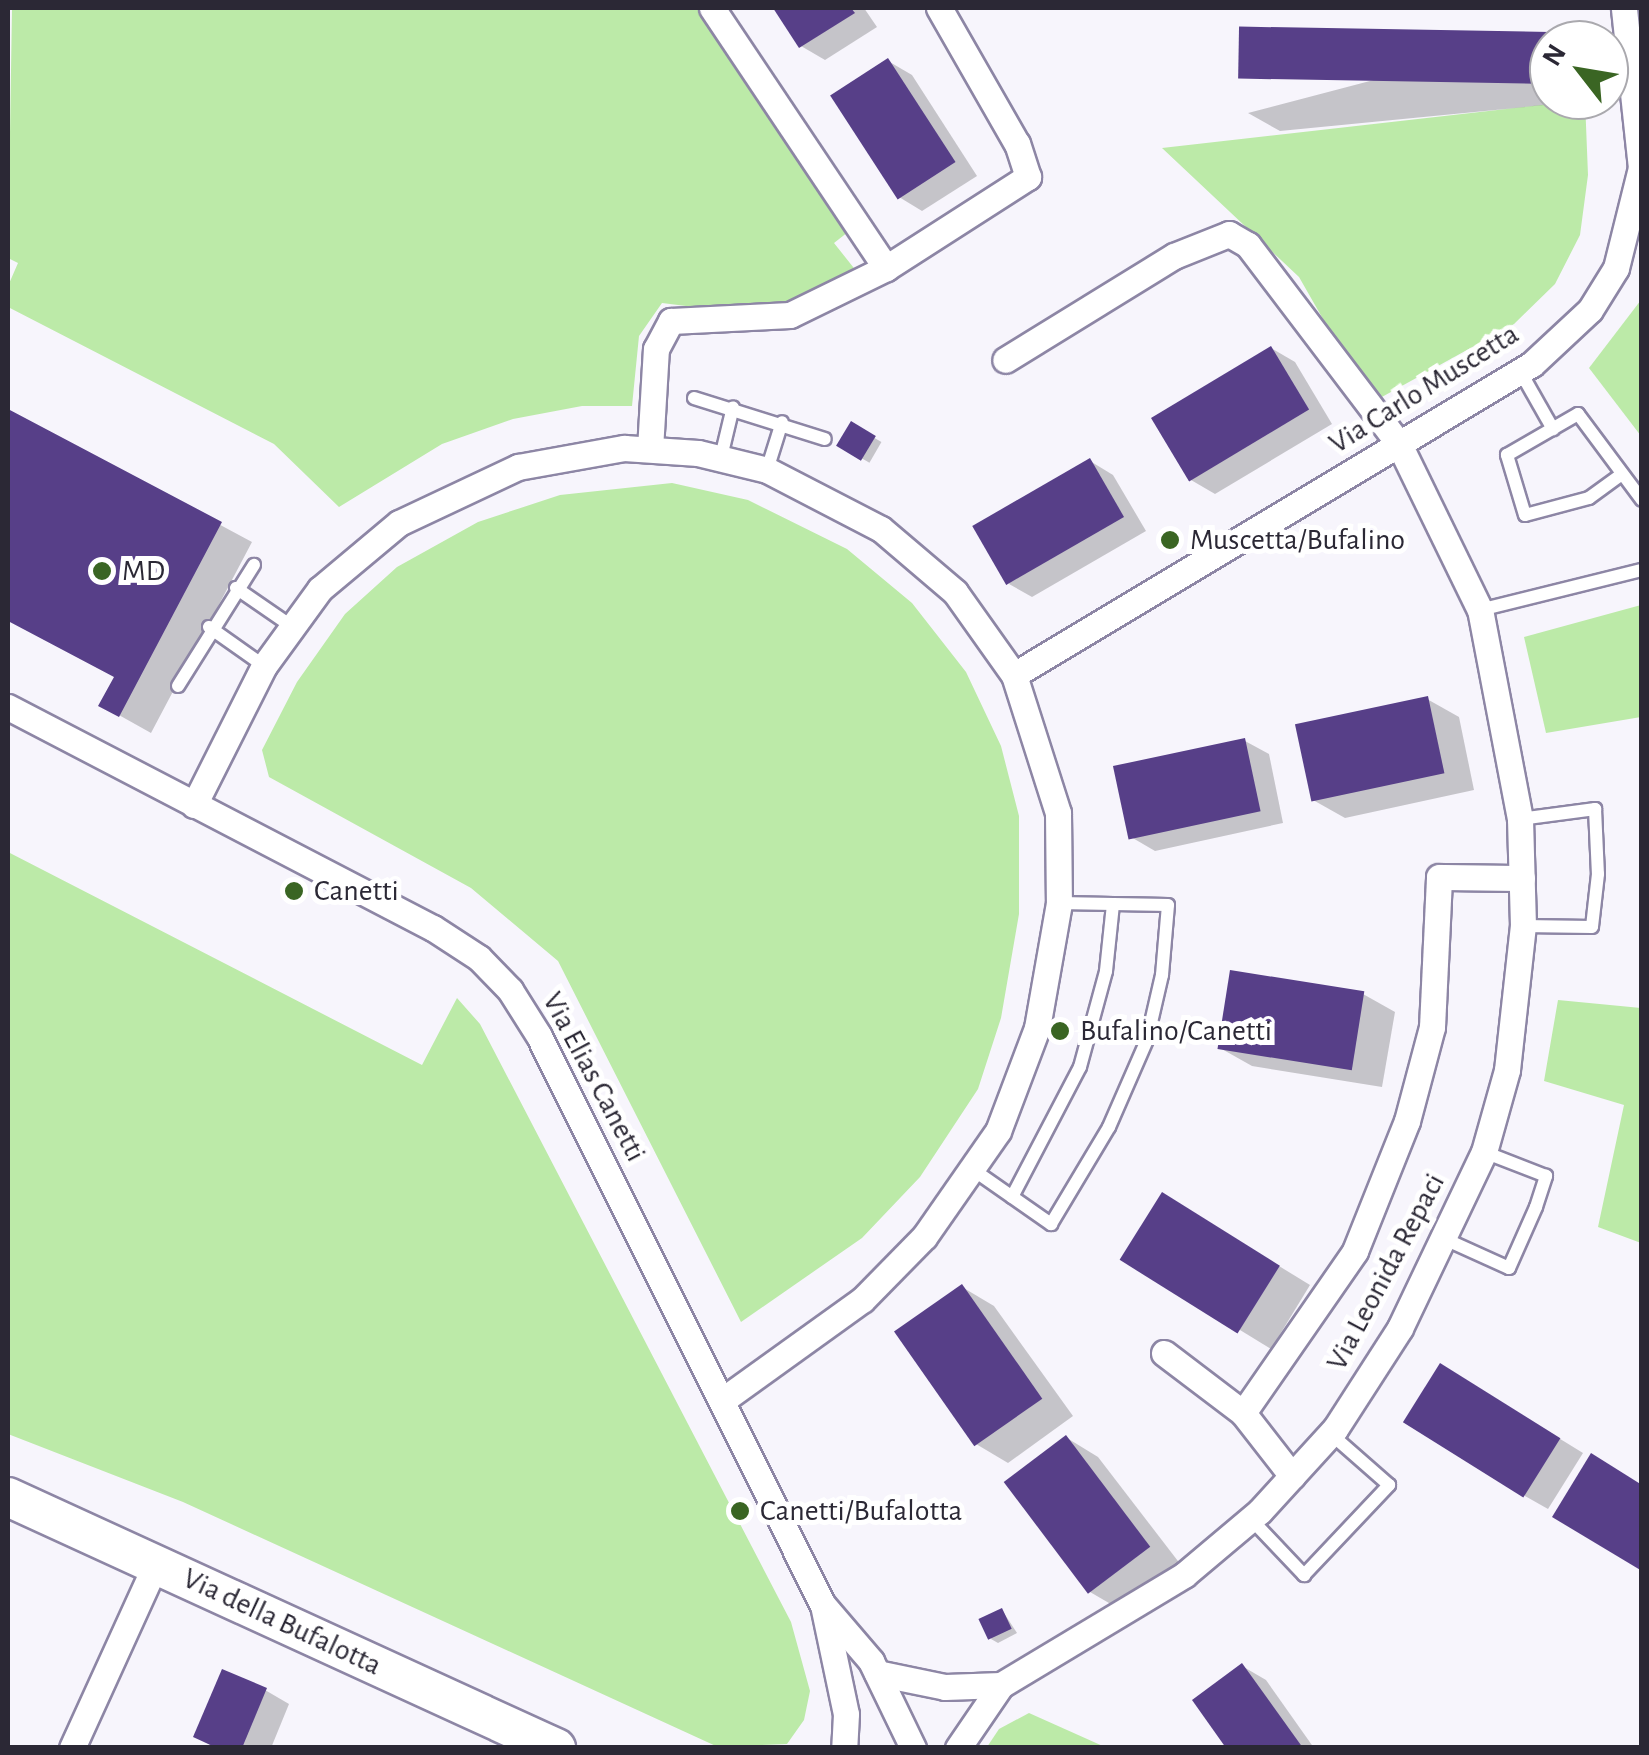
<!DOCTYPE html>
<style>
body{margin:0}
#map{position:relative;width:1649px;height:1755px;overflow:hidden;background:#f7f5fc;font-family:"Alegreya Sans",sans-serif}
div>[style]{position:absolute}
.green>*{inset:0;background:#bceaa8}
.shadow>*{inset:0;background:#0003;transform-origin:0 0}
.building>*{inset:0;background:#573f88;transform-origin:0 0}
.roads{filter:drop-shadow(2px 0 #8d86a5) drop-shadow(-2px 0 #8d86a5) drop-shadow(0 2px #8d86a5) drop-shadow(0 -2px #8d86a5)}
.lane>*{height:12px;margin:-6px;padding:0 6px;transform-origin:6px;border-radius:6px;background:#fff}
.street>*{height:25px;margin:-12.5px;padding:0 12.5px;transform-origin:12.5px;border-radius:12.5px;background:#fff}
.secondary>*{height:38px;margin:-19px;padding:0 19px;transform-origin:19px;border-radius:19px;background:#fff}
.dots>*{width:28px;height:28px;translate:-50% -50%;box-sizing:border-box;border:5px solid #fff;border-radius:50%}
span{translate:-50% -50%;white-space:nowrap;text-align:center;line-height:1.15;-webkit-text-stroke:10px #fff;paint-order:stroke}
.street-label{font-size:30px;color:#2b2835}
.poi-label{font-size:30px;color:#2b2835}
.left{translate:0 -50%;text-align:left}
.frame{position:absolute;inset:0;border:10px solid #2b2835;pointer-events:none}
.north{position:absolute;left:1529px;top:20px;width:100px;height:100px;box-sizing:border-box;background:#fff;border:2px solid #aaa9ae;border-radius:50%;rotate:301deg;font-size:28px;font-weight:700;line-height:40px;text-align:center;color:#2b2835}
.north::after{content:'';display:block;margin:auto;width:35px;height:45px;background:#3a6523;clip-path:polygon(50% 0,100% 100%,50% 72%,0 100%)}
</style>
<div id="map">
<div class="green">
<i style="clip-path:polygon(12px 8px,729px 8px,862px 221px,834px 243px,861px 277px,781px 318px,662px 303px,639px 336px,632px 406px,582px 406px,513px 419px,442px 444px,339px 507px,274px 444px,8px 307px,8px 286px,18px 263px,8px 258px)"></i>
<i style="clip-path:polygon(1585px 100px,1588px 175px,1580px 235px,1555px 284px,1514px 324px,1371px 403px,1299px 277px,1162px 148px)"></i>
<i style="clip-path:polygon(1641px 300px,1641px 436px,1589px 368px)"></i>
<i style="clip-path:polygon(672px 483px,748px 500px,847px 549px,912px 603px,966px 672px,1001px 746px,1019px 816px,1019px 914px,1001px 1018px,978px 1089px,920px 1177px,862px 1238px,741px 1322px,558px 961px,471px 888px,269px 777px,262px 750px,297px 682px,345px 614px,397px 567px,478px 522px,560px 495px)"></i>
<i style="clip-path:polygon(1641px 605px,1641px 717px,1546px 733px,1524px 637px)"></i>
<i style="clip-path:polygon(8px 852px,422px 1065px,457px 998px,480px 1024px,791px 1622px,810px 1691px,804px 1720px,787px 1744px,718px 1747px,183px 1502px,8px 1434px)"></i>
<i style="clip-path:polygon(1558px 1000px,1641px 1008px,1641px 1243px,1598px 1227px,1624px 1105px,1544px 1081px)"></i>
<i style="clip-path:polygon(1029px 1713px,1105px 1747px,987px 1747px,999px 1729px)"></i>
</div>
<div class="shadow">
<i style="clip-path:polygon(776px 8px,864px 8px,877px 27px,825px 60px,801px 46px)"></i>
<i style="clip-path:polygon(1549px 34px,1559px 40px,1549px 40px,1549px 100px,1586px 101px,1280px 131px,1248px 113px)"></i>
<i style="clip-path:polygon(888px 61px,912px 75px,977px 176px,922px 211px,899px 197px)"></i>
<i style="clip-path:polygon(1271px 348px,1295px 362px,1332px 424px,1215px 494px,1191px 480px)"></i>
<i style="clip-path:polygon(8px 411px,252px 542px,151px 733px,101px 705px,117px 677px,8px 620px)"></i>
<i style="left:852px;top:425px;width:34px;height:24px;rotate:30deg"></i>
<i style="clip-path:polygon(1090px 461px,1113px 475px,1146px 531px,1032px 597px,1009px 584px)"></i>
<i style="clip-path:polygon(1427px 699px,1459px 717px,1474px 790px,1345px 818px,1313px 800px)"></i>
<i style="clip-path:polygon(1245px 741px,1269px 754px,1283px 823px,1155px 851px,1131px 837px)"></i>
<i style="clip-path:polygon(1363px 994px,1395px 1012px,1382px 1087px,1252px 1066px,1220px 1048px)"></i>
<i style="clip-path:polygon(1194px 1214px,1310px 1285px,1271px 1349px,1240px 1330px)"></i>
<i style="clip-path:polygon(962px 1287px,994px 1306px,1073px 1416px,1008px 1463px,976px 1444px)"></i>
<i style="clip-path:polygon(1464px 1380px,1583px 1453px,1548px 1509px,1525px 1496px)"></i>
<i style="clip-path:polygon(1067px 1438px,1098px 1457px,1181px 1565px,1121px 1610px,1090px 1592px)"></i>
<i style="clip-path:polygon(1002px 1610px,1017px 1633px,998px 1643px,991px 1639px)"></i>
<i style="clip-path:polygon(1242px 1666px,1266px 1680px,1314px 1748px,1229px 1748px)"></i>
<i style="clip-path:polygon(265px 1690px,289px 1704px,271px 1748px,215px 1748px,196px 1736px)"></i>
</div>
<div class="building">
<i style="clip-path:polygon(773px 8px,851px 8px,855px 13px,799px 48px)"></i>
<i style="left:1550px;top:32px;width:52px;height:311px;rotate:91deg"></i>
<i style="left:888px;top:58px;width:124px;height:69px;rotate:57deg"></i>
<i style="left:1271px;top:346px;width:74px;height:140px;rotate:59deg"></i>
<i style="clip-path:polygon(8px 409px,222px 522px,119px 717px,98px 706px,114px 677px,8px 621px)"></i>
<i style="left:851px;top:421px;width:29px;height:29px;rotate:31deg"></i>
<i style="left:1090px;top:458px;width:68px;height:136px;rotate:60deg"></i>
<i style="left:1428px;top:696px;width:79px;height:136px;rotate:78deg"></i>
<i style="left:1245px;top:738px;width:75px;height:135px;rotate:78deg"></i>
<i style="left:1230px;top:970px;width:136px;height:80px;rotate:9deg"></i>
<i style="left:1162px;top:1192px;width:139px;height:80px;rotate:32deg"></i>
<i style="left:962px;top:1284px;width:140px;height:83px;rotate:55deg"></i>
<i style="left:1440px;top:1363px;width:142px;height:70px;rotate:32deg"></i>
<i style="left:1066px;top:1435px;width:140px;height:78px;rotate:53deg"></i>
<i style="clip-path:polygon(1591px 1453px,1642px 1485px,1642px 1571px,1552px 1517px)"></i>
<i style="left:1002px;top:1608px;width:23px;height:26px;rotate:65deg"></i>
<i style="clip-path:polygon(1242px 1663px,1303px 1748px,1226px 1748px,1192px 1700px)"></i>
<i style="clip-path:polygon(222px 1669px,267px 1688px,242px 1748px,217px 1748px,193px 1737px)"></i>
</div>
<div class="roads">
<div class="lane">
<i style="left:1520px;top:371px;width:67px;rotate:60.4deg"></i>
<i style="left:694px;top:398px;width:137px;rotate:17.4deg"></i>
<i style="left:721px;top:457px;width:51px;rotate:-76.5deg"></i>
<i style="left:767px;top:470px;width:50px;rotate:-72.6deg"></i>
<i style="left:1622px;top:474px;width:41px;rotate:144deg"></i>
<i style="left:1589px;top:498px;width:66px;rotate:165.1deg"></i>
<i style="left:1525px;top:515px;width:63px;rotate:-106.7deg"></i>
<i style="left:1507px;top:455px;width:82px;rotate:-30deg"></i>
<i style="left:1578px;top:414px;width:107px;rotate:53.3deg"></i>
<i style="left:236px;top:588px;width:67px;rotate:34.6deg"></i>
<i style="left:1480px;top:610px;width:167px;rotate:-13.9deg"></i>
<i style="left:209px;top:627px;width:67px;rotate:35.3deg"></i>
<i style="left:178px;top:686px;width:143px;rotate:-57.9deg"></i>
<i style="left:1520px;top:819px;width:76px;rotate:-7.6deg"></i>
<i style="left:1595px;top:809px;width:65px;rotate:87.4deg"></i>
<i style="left:1598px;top:874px;width:53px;rotate:96.5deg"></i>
<i style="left:1592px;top:927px;width:69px;rotate:-179.2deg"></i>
<i style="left:975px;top:1171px;width:93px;rotate:34.9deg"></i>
<i style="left:1051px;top:1224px;width:113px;rotate:-59.1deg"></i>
<i style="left:1109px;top:1127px;width:95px;rotate:-66.4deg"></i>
<i style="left:1147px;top:1040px;width:67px;rotate:-77deg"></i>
<i style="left:1162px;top:975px;width:70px;rotate:-85.1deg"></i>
<i style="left:1168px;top:905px;width:109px;rotate:-178.9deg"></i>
<i style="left:1012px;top:1197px;width:147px;rotate:-62.4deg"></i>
<i style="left:1080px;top:1067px;width:99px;rotate:-74.8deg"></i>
<i style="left:1106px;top:971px;width:67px;rotate:-84deg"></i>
<i style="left:1447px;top:1240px;width:68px;rotate:24.3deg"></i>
<i style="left:1509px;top:1268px;width:67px;rotate:-66.1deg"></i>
<i style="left:1536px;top:1207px;width:33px;rotate:-72deg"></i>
<i style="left:1546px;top:1176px;width:66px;rotate:-158.8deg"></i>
<i style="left:1250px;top:1518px;width:79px;rotate:46.5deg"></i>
<i style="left:1304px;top:1575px;width:124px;rotate:-46.6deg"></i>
<i style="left:1389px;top:1485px;width:77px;rotate:-138.7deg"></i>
</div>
<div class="street">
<i style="left:712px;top:8px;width:313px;rotate:56.2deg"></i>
<i style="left:650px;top:449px;width:100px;rotate:-86.6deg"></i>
<i style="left:656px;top:349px;width:32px;rotate:-62deg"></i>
<i style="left:671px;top:321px;width:119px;rotate:-2.9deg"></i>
<i style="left:790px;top:315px;width:107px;rotate:-26.1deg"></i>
<i style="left:886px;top:268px;width:169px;rotate:-32.7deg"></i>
<i style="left:1028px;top:177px;width:35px;rotate:-108deg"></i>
<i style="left:1017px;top:144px;width:157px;rotate:-119.8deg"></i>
<i style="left:1014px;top:675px;width:604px;rotate:-30.98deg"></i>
<i style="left:1532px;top:364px;width:79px;rotate:-43deg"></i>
<i style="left:1590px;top:310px;width:49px;rotate:-58.2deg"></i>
<i style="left:1616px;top:268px;width:103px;rotate:-76deg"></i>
<i style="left:1641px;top:168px;width:161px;rotate:-96.1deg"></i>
<i style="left:8px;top:707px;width:479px;rotate:27.5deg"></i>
<i style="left:433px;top:928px;width:55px;rotate:33.1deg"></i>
<i style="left:479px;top:958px;width:45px;rotate:45.9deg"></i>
<i style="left:510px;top:990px;width:54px;rotate:57.8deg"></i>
<i style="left:539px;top:1036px;width:636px;rotate:63.48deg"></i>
<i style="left:823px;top:1605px;width:111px;rotate:78.1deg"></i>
<i style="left:846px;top:1714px;width:34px;rotate:93deg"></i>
<i style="left:194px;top:805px;width:156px;rotate:-63.3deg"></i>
<i style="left:264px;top:666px;width:95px;rotate:-54deg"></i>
<i style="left:320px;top:589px;width:103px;rotate:-39.9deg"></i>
<i style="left:399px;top:523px;width:132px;rotate:-25.2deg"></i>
<i style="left:518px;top:467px;width:108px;rotate:-10.2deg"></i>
<i style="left:624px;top:448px;width:74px;rotate:3.9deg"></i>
<i style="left:698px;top:453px;width:71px;rotate:13.8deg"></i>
<i style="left:767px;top:470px;width:128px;rotate:27.4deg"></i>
<i style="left:881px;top:529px;width:97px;rotate:40.4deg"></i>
<i style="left:955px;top:592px;width:102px;rotate:54.6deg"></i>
<i style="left:1014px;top:675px;width:145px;rotate:72.3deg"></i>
<i style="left:1058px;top:813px;width:90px;rotate:89.4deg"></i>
<i style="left:1059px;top:903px;width:127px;rotate:100deg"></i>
<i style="left:1037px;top:1028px;width:110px;rotate:110.7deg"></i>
<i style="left:998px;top:1131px;width:129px;rotate:124.9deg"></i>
<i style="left:924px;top:1237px;width:88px;rotate:134.5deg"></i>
<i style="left:862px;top:1300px;width:170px;rotate:144.3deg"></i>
<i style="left:1164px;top:1353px;width:99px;rotate:37.2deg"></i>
<i style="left:1243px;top:1413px;width:80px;rotate:52.1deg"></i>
<i style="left:1243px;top:1413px;width:197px;rotate:-55.3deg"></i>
<i style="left:1355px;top:1251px;width:140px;rotate:-68.2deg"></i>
<i style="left:1407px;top:1121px;width:97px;rotate:-75.1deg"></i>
<i style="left:1432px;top:1027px;width:150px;rotate:-87.3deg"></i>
<i style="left:1439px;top:877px;width:83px;rotate:0.7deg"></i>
<i style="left:823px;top:1605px;width:74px;rotate:49.4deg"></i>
<i style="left:871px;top:1661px;width:97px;rotate:64.2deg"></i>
<i style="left:877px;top:1673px;width:69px;rotate:11.6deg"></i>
<i style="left:945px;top:1687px;width:56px;rotate:-2deg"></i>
<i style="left:72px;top:1748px;width:202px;rotate:-65.5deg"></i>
<i style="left:958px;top:1748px;width:76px;rotate:-55.7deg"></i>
<i style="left:1001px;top:1685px;width:214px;rotate:-31deg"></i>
<i style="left:1184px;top:1575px;width:99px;rotate:-40.1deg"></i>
<i style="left:1260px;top:1511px;width:111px;rotate:-47.6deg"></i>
<i style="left:1335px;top:1429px;width:120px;rotate:-57.2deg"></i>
<i style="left:1400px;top:1328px;width:195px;rotate:-64.5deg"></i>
<i style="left:1484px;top:1152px;width:85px;rotate:-74.3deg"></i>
<i style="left:1507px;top:1070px;width:145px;rotate:-83.7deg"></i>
<i style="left:1523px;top:926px;width:107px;rotate:-91.6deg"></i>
<i style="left:1520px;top:819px;width:213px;rotate:-100.8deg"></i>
<i style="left:1480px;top:610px;width:185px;rotate:-116deg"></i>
<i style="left:1399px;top:444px;width:250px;rotate:-127.2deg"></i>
<i style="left:1248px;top:245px;width:22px;rotate:-150deg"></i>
<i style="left:1229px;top:234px;width:59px;rotate:158.2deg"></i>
<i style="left:1174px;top:256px;width:198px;rotate:148.4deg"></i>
</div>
<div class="secondary">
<i style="left:8px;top:1497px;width:603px;rotate:24.61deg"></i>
</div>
</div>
<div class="dots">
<i style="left:1170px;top:540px;background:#3a6523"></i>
<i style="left:102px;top:571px;background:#3a6523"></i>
<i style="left:294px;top:891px;background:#3a6523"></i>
<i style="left:1060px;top:1031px;background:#3a6523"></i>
<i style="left:740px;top:1511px;background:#3a6523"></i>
</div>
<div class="street-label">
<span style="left:1424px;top:389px;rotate:-32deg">Via Carlo Muscetta</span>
<span style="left:594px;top:1077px;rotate:62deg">Via Elias Canetti</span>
<span style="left:1386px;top:1272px;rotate:-62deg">Via Leonida Repaci</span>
<span style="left:282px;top:1622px;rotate:25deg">Via della Bufalotta</span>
</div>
<div class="poi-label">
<span class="left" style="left:1190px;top:540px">Muscetta/Bufalino</span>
<span class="left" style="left:122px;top:571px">MD</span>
<span class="left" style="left:314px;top:891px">Canetti</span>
<span class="left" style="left:1080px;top:1031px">Bufalino/Canetti</span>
<span class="left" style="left:760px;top:1511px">Canetti/Bufalotta</span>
</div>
<div class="frame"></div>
<div class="north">N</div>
</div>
